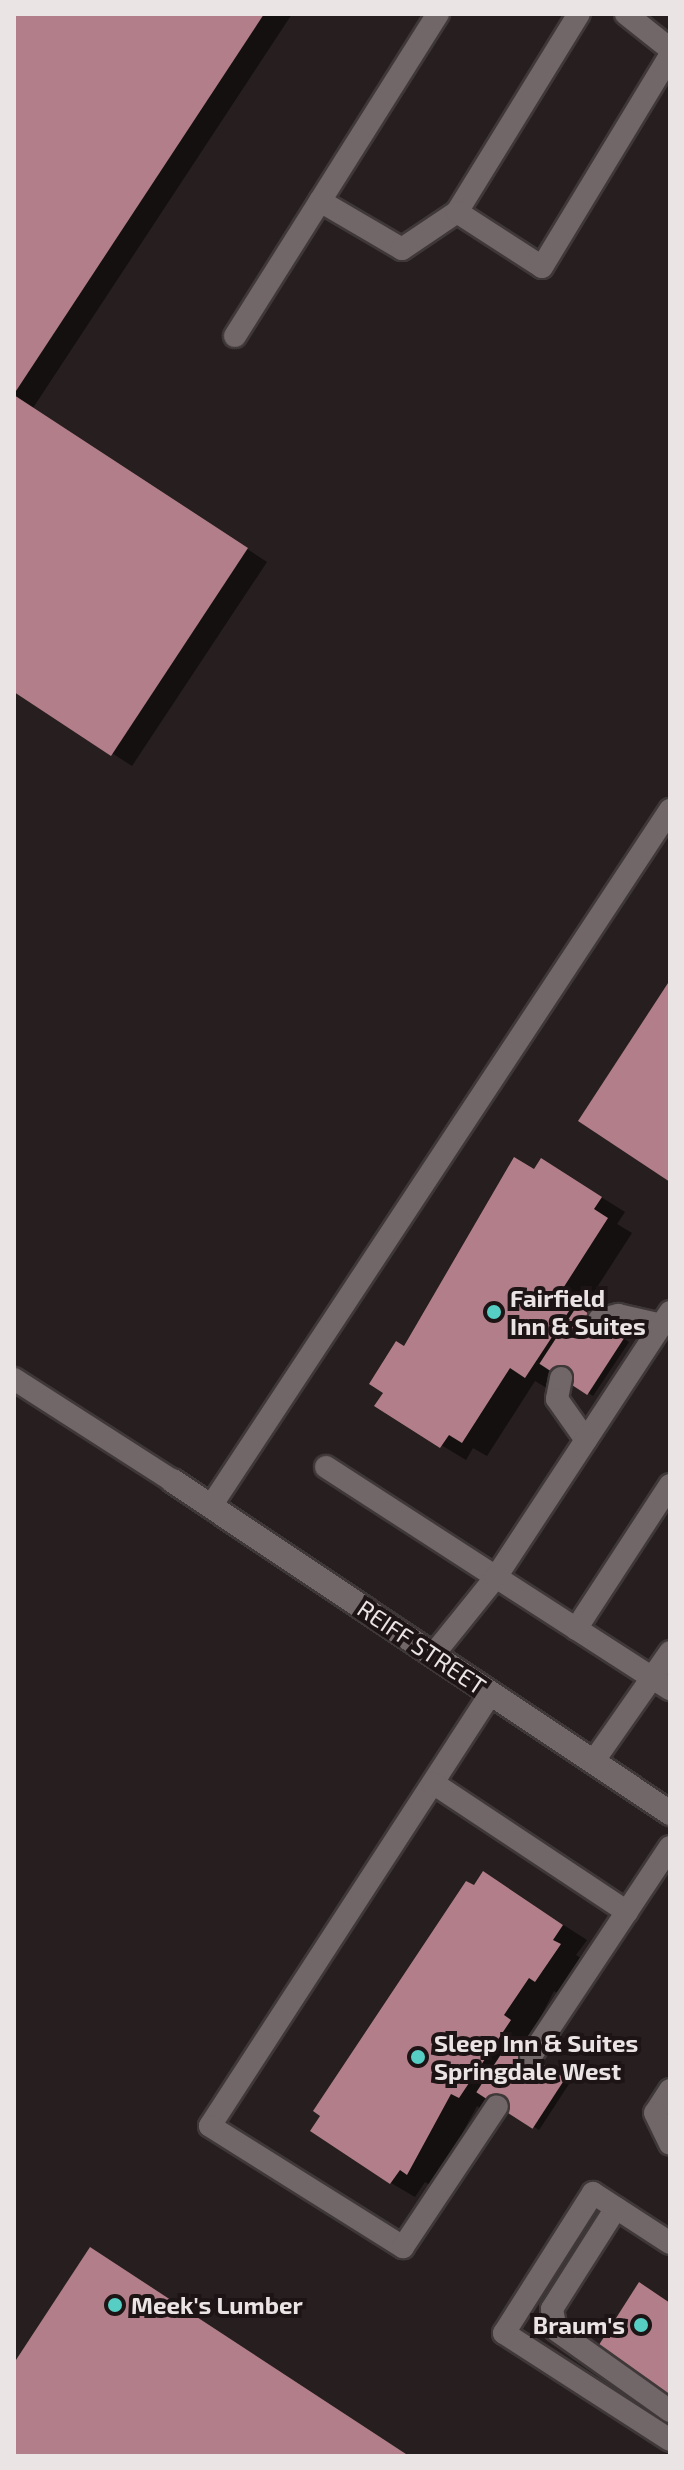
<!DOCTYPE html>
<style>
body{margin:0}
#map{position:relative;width:684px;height:2470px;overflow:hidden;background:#261e1f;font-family:"Exo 2",sans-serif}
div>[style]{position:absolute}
.shadow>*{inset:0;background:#0007}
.building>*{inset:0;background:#b27e89;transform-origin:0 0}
.roads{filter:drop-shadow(2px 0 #3f3839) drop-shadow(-2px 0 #3f3839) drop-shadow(0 2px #3f3839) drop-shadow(0 -2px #3f3839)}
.lane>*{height:22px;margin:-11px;padding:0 11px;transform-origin:11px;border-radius:11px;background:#716668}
.street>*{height:24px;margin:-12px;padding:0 12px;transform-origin:12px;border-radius:12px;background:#716668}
.dots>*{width:22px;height:22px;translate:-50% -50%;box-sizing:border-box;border:4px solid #1d1416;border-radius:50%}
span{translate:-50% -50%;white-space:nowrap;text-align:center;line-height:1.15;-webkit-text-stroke:8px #1d1416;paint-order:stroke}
.poi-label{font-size:24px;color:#ebe4e5;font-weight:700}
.left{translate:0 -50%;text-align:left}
.right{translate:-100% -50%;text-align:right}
.street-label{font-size:24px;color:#ebe4e5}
.frame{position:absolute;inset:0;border:16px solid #ebe4e5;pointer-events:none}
</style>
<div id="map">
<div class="shadow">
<i style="clip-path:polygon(14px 14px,292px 14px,33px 408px,267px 562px,132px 766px,14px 690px)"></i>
<i style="clip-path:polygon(535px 1171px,566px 1175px,625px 1212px,617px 1224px,632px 1233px,583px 1309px,629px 1342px,593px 1396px,560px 1375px,550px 1390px,535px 1381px,487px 1456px,473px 1448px,466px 1460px,377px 1406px,404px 1348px)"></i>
<i style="clip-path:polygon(484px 1874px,587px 1940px,576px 1955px,584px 1960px,561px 1995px,554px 1991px,522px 2053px,569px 2084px,539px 2130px,492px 2100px,484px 2111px,477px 2106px,433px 2187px,425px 2182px,415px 2197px,391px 2183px)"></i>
</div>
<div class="building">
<i style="clip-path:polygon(14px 14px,264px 14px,14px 394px)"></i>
<i style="clip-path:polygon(14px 395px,248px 548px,111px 756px,14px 692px)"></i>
<i style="clip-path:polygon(670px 980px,670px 1182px,578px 1121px)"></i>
<i style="clip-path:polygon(514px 1157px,534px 1169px,541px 1158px,602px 1197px,594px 1209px,608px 1218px,560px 1293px,575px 1302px,525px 1378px,510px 1368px,462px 1443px,449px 1435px,440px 1448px,374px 1406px,383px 1393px,369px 1384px,396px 1341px,404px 1346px)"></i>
<i style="left:577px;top:1306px;width:57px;height:69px;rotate:33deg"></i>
<i style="clip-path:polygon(483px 1871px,563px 1925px,553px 1940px,561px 1944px,535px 1982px,529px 1978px,504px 2015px,511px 2020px,459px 2098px,451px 2094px,407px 2175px,400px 2170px,390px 2184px,310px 2131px,320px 2116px,313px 2111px,466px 1881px,474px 1885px)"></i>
<i style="left:509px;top:2042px;width:67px;height:60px;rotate:33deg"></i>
<i style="clip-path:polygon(90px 2247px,409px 2456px,14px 2456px,14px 2363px)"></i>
<i style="clip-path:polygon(639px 2282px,670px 2303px,670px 2396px,597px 2348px)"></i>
</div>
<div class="roads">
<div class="lane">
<i style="left:626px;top:14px;width:56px;rotate:38.5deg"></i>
<i style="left:320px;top:201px;width:95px;rotate:30.3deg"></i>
<i style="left:402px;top:249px;width:66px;rotate:-33.9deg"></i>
<i style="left:457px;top:212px;width:233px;rotate:-58.4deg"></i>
<i style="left:457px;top:212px;width:101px;rotate:32.9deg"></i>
<i style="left:542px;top:267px;width:247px;rotate:-58.8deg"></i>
<i style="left:235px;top:336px;width:381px;rotate:-57.8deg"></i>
<i style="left:599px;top:1320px;width:20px;rotate:-15deg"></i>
<i style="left:618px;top:1315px;width:45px;rotate:12.8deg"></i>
<i style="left:561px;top:1378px;width:21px;rotate:101deg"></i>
<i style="left:557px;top:1399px;width:50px;rotate:54.7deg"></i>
<i style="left:14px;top:1379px;width:189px;rotate:32.7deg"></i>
<i style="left:326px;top:1467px;width:202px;rotate:32.9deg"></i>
<i style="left:496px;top:1577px;width:317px;rotate:-56.7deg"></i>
<i style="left:211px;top:1506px;width:834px;rotate:-56.6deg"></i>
<i style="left:576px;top:1629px;width:172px;rotate:-56.9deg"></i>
<i style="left:433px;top:1655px;width:100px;rotate:-51.1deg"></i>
<i style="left:496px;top:1577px;width:207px;rotate:32.8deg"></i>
<i style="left:491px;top:1693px;width:516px;rotate:122.98deg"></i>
<i style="left:210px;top:2126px;width:228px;rotate:32.1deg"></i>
<i style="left:403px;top:2247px;width:169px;rotate:-56.3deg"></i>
<i style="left:593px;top:1762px;width:134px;rotate:-55deg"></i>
<i style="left:433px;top:1783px;width:233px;rotate:33.6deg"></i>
<i style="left:531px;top:2056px;width:251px;rotate:-56.4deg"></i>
<i style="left:670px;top:2090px;width:27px;rotate:123deg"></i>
<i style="left:655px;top:2113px;width:34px;rotate:64deg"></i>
<i style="left:616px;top:2208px;width:120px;rotate:122.4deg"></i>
<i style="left:552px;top:2309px;width:21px;rotate:79deg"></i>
<i style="left:556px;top:2330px;width:140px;rotate:35.4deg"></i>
<i style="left:670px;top:2243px;width:92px;rotate:-147deg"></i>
<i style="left:593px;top:2193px;width:166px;rotate:122.4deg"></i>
<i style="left:504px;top:2333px;width:197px;rotate:32.8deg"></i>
</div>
<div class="street">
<i style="left:173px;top:1481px;width:598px;rotate:33.74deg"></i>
</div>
</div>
<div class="dots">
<i style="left:494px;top:1312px;background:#56cec4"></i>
<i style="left:418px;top:2057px;background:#56cec4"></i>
<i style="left:115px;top:2305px;background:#56cec4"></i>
<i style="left:641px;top:2325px;background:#56cec4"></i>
</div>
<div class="poi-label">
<span class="left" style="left:510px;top:1312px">Fairfield<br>Inn &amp; Suites</span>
<span class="left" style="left:434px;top:2057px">Sleep Inn &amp; Suites<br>Springdale West</span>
<span class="left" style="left:131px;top:2305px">Meek's Lumber</span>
<span class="right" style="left:625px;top:2325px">Braum's</span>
</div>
<div class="street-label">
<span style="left:422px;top:1647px;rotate:34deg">REIFF STREET</span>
</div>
<div class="frame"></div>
</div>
